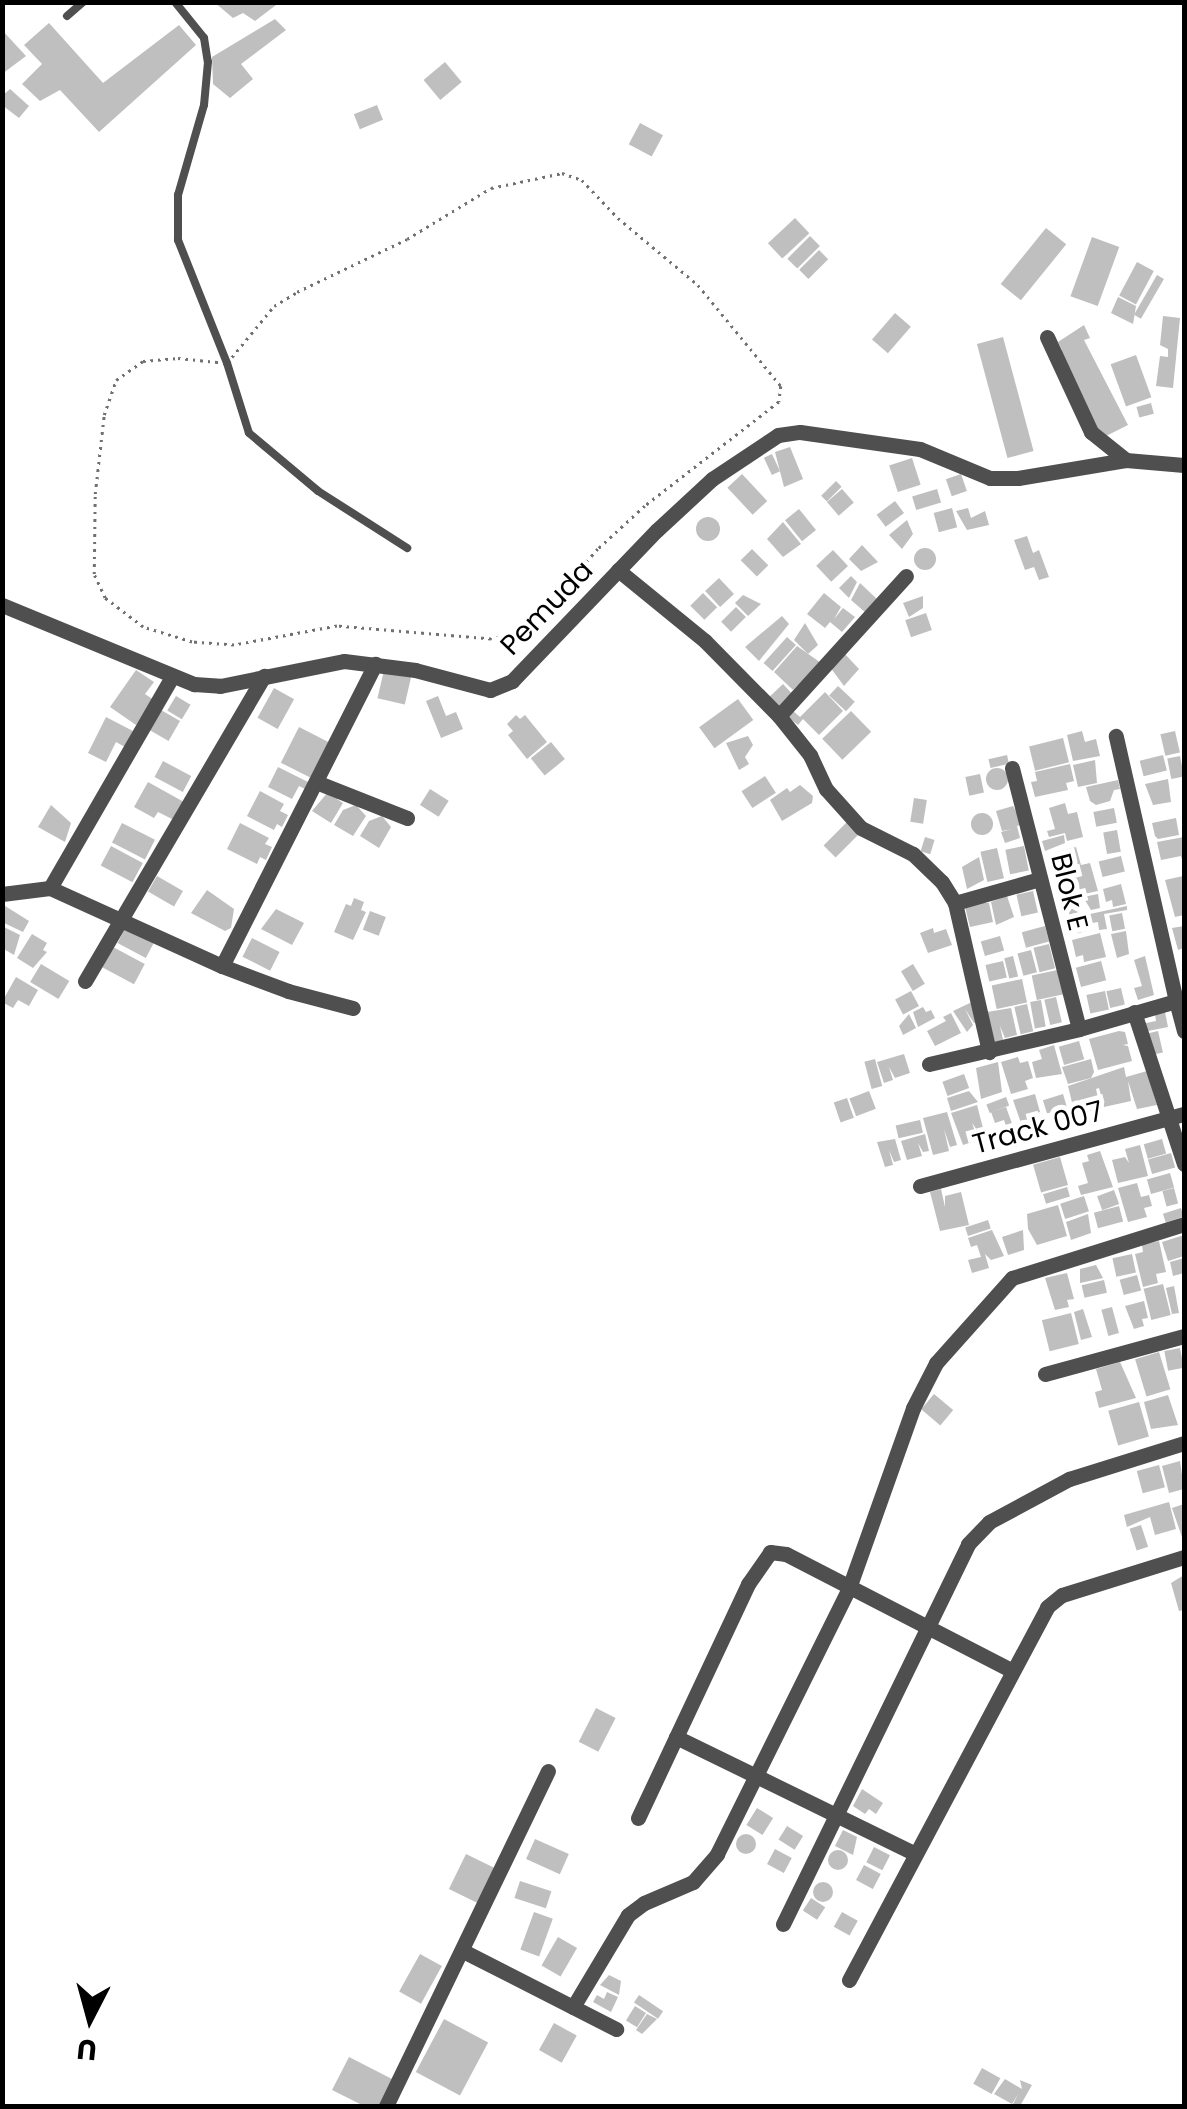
<!DOCTYPE html>
<style>
body{margin:0}
#map{position:relative;width:1187px;height:2109px;overflow:hidden;background:#fff;font-family:Poppins,sans-serif}
div>[style]{position:absolute}
.building>*{inset:0;background:#bfbfbf;transform-origin:0 0}
.round{border-radius:50%}
.path>*{height:2.5px;margin-top:-1.25px;transform-origin:0;background:repeating-linear-gradient(90deg,#717171 0 2.5px,transparent 0 7.5px)}
.service>*{height:8px;margin:-4px;padding:0 4px;transform-origin:4px;border-radius:4px;background:#4f4f4f}
.minor>*{height:15px;margin:-7.5px;padding:0 7.5px;transform-origin:7.5px;border-radius:7.5px;background:#4f4f4f}
span{translate:-50% -50%;white-space:nowrap;text-align:center;line-height:1.15;-webkit-text-stroke:10px #fff;paint-order:stroke}
.street-label{font-size:28px;color:#000}
.frame{position:absolute;inset:0;border:5px solid #000;pointer-events:none}
.north{position:absolute;left:40px;top:1969px;width:100px;height:100px;-webkit-text-stroke:8px #fff;paint-order:stroke;rotate:186deg;font-size:28px;font-weight:700;line-height:40px;text-align:center;color:#000}
.north::after{content:'';display:block;margin:auto;width:35px;height:45px;background:#000;clip-path:polygon(50% 0,100% 100%,50% 72%,0 100%)}
</style>
<div id="map">
<div class="building">
<i style="clip-path:polygon(214px 2px,280px 2px,255px 21px,243px 13px,233px 18px)"></i>
<i style="clip-path:polygon(275px 19px,286px 30px,241px 64px,253px 79px,230px 98px,213px 84px,212px 57px)"></i>
<i style="clip-path:polygon(49px 23px,103px 83px,179px 25px,196px 45px,99px 132px,60px 90px,40px 101px,22px 84px,42px 64px,24px 45px)"></i>
<i style="clip-path:polygon(2px 30px,26px 56px,2px 74px)"></i>
<i style="left:445px;top:62px;width:26px;height:28px;rotate:50deg"></i>
<i style="clip-path:polygon(10px 89px,29px 106px,19px 118px,2px 105px,2px 96px)"></i>
<i style="left:377px;top:105px;width:16px;height:25px;rotate:68deg"></i>
<i style="left:640px;top:123px;width:26px;height:24px;rotate:28deg"></i>
<i style="left:795px;top:218px;width:21px;height:37px;rotate:47deg"></i>
<i style="left:1046px;top:228px;width:26px;height:72px;rotate:39deg"></i>
<i style="left:810px;top:236px;width:14px;height:32px;rotate:45deg"></i>
<i style="left:1092px;top:237px;width:29px;height:63px;rotate:20deg"></i>
<i style="left:819px;top:250px;width:13px;height:28px;rotate:45deg"></i>
<i style="left:1137px;top:262px;width:19px;height:38px;rotate:28deg"></i>
<i style="left:1157px;top:275px;width:8px;height:46px;rotate:30deg"></i>
<i style="clip-path:polygon(1118px 297px,1136px 306px,1133px 324px,1111px 313px)"></i>
<i style="left:895px;top:313px;width:21px;height:35px;rotate:41deg"></i>
<i style="clip-path:polygon(1163px 316px,1180px 318px,1173px 388px,1156px 386px,1160px 356px,1168px 357px,1168px 349px,1160px 345px)"></i>
<i style="clip-path:polygon(1084px 325px,1090px 338px,1084px 340px,1128px 425px,1102px 438px,1058px 352px,1062px 350px,1058px 342px)"></i>
<i style="left:1003px;top:337px;width:118px;height:27px;rotate:75deg"></i>
<i style="left:1136px;top:355px;width:45px;height:27px;rotate:70deg"></i>
<i style="left:1151px;top:403px;width:11px;height:15px;rotate:75deg"></i>
<i style="clip-path:polygon(790px 447px,803px 479px,784px 487px,775px 452px)"></i>
<i style="left:772px;top:454px;width:19px;height:9px;rotate:65deg"></i>
<i style="left:912px;top:458px;width:28px;height:24px;rotate:72deg"></i>
<i style="left:742px;top:474px;width:37px;height:20px;rotate:47deg"></i>
<i style="left:961px;top:474px;width:18px;height:16px;rotate:71deg"></i>
<i style="left:836px;top:481px;width:8px;height:21px;rotate:45deg"></i>
<i style="left:842px;top:489px;width:18px;height:20px;rotate:49deg"></i>
<i style="left:937px;top:489px;width:14px;height:26px;rotate:73deg"></i>
<i style="left:895px;top:501px;width:15px;height:23px;rotate:53deg"></i>
<i style="left:952px;top:508px;width:20px;height:19px;rotate:75deg"></i>
<i style="clip-path:polygon(968px 508px,971px 518px,985px 511px,989px 525px,967px 530px,956px 511px)"></i>
<i style="left:799px;top:509px;width:27px;height:18px;rotate:51deg"></i>
<i class="round" style="left:696px;top:517px;width:24px;height:24px"></i>
<i style="clip-path:polygon(907px 520px,913px 534px,902px 549px,889px 535px)"></i>
<i style="clip-path:polygon(783px 522px,801px 544px,783px 557px,767px 539px)"></i>
<i style="clip-path:polygon(1027px 536px,1033px 553px,1039px 550px,1049px 577px,1039px 580px,1034px 567px,1025px 570px,1014px 540px)"></i>
<i style="clip-path:polygon(862px 545px,878px 562px,861px 571px,849px 559px)"></i>
<i class="round" style="left:914px;top:548px;width:22px;height:22px"></i>
<i style="left:752px;top:549px;width:23px;height:16px;rotate:45deg"></i>
<i style="left:833px;top:550px;width:22px;height:23px;rotate:47deg"></i>
<i style="clip-path:polygon(851px 576px,857px 582px,849px 598px,839px 588px)"></i>
<i style="left:719px;top:578px;width:22px;height:19px;rotate:47deg"></i>
<i style="clip-path:polygon(860px 583px,878px 600px,866px 613px,851px 600px)"></i>
<i style="left:703px;top:593px;width:20px;height:18px;rotate:45deg"></i>
<i style="clip-path:polygon(824px 593px,841px 607px,834px 619px,843px 608px,855px 617px,842px 632px,830px 622px,825px 628px,807px 614px)"></i>
<i style="clip-path:polygon(743px 595px,761px 604px,748px 616px,735px 603px)"></i>
<i style="clip-path:polygon(923px 596px,923px 608px,909px 617px,903px 603px)"></i>
<i style="left:736px;top:607px;width:14px;height:21px;rotate:45deg"></i>
<i style="left:926px;top:613px;width:18px;height:22px;rotate:71deg"></i>
<i style="clip-path:polygon(782px 616px,789px 624px,759px 661px,745px 647px)"></i>
<i style="clip-path:polygon(805px 623px,818px 645px,808px 654px,794px 640px)"></i>
<i style="left:787px;top:637px;width:12px;height:35px;rotate:42deg"></i>
<i style="clip-path:polygon(797px 646px,821px 663px,793px 690px,774px 672px)"></i>
<i style="clip-path:polygon(844px 653px,859px 669px,844px 686px,830px 667px)"></i>
<i style="clip-path:polygon(136px 670px,154px 682px,145px 694px,154px 700px,136px 725px,110px 707px)"></i>
<i style="left:384px;top:670px;width:28px;height:29px;rotate:13deg"></i>
<i style="left:783px;top:684px;width:16px;height:20px;rotate:47deg"></i>
<i style="left:838px;top:686px;width:23px;height:13px;rotate:43deg"></i>
<i style="left:274px;top:688px;width:23px;height:34px;rotate:29deg"></i>
<i style="clip-path:polygon(825px 692px,843px 711px,819px 735px,803px 719px,798px 725px,788px 717px,793px 711px,800px 717px)"></i>
<i style="left:176px;top:696px;width:17px;height:17px;rotate:31deg"></i>
<i style="clip-path:polygon(438px 696px,446px 716px,456px 712px,463px 729px,441px 738px,426px 701px)"></i>
<i style="left:738px;top:699px;width:26px;height:48px;rotate:54deg"></i>
<i style="left:161px;top:710px;width:22px;height:23px;rotate:30deg"></i>
<i style="left:851px;top:711px;width:29px;height:40px;rotate:46deg"></i>
<i style="clip-path:polygon(516px 715px,520px 719px,525px 715px,547px 742px,527px 759px,508px 735px,513px 731px,507px 724px)"></i>
<i style="clip-path:polygon(106px 717px,133px 731px,125px 747px,116px 742px,106px 762px,88px 753px)"></i>
<i style="left:299px;top:727px;width:33px;height:40px;rotate:27deg"></i>
<i style="clip-path:polygon(1082px 731px,1085px 742px,1096px 739px,1100px 756px,1073px 761px,1067px 735px)"></i>
<i style="left:1175px;top:731px;width:22px;height:15px;rotate:77deg"></i>
<i style="clip-path:polygon(748px 736px,753px 745px,745px 757px,749px 764px,739px 770px,726px 743px)"></i>
<i style="left:1063px;top:738px;width:25px;height:35px;rotate:76deg"></i>
<i style="left:551px;top:742px;width:22px;height:26px;rotate:51deg"></i>
<i style="left:1007px;top:755px;width:9px;height:19px;rotate:77deg"></i>
<i style="left:1163px;top:755px;width:16px;height:24px;rotate:76deg"></i>
<i style="left:1180px;top:756px;width:21px;height:13px;rotate:79deg"></i>
<i style="clip-path:polygon(1095px 760px,1097px 783px,1078px 787px,1073px 765px)"></i>
<i style="left:163px;top:761px;width:32px;height:18px;rotate:28deg"></i>
<i style="clip-path:polygon(1070px 764px,1074px 781px,1066px 783px,1068px 790px,1035px 797px,1031px 782px,1037px 781px,1035px 772px)"></i>
<i style="clip-path:polygon(278px 767px,310px 783px,307px 790px,299px 786px,292px 799px,268px 787px)"></i>
<i class="round" style="left:986px;top:768px;width:22px;height:22px"></i>
<i style="left:980px;top:774px;width:19px;height:15px;rotate:78deg"></i>
<i style="left:765px;top:776px;width:20px;height:28px;rotate:57deg"></i>
<i style="clip-path:polygon(1168px 779px,1171px 802px,1153px 805px,1145px 784px)"></i>
<i style="clip-path:polygon(1118px 780px,1120px 789px,1114px 790px,1110px 801px,1096px 805px,1090px 801px,1086px 787px)"></i>
<i style="clip-path:polygon(148px 782px,184px 802px,174px 820px,158px 812px,154px 818px,134px 807px)"></i>
<i style="clip-path:polygon(800px 785px,813px 796px,812px 803px,782px 821px,770px 800px,787px 788px,790px 792px)"></i>
<i style="left:430px;top:789px;width:22px;height:19px;rotate:32deg"></i>
<i style="clip-path:polygon(260px 791px,284px 804px,280px 811px,288px 815px,282px 827px,277px 824px,274px 830px,247px 816px)"></i>
<i style="clip-path:polygon(328px 792px,340px 796px,337px 799px,343px 803px,331px 823px,312px 811px)"></i>
<i style="left:914px;top:798px;width:13px;height:24px;rotate:9deg"></i>
<i style="clip-path:polygon(1065px 803px,1068px 814px,1077px 812px,1083px 837px,1067px 841px,1065px 833px,1049px 837px,1047px 831px,1055px 829px,1049px 808px)"></i>
<i style="clip-path:polygon(51px 805px,71px 823px,65px 842px,38px 827px)"></i>
<i style="clip-path:polygon(356px 805px,366px 816px,353px 836px,334px 825px,343px 810px)"></i>
<i style="clip-path:polygon(1013px 806px,1023px 824px,1017px 826px,1020px 838px,1005px 843px,1001px 832px,1012px 829px,1002px 831px,996px 811px)"></i>
<i style="left:1114px;top:808px;width:15px;height:21px;rotate:79deg"></i>
<i class="round" style="left:971px;top:813px;width:22px;height:22px"></i>
<i style="clip-path:polygon(382px 816px,391px 827px,379px 848px,360px 836px,369px 821px)"></i>
<i style="clip-path:polygon(1176px 818px,1179px 835px,1158px 839px,1155px 836px,1152px 823px)"></i>
<i style="left:849px;top:820px;width:17px;height:36px;rotate:45deg"></i>
<i style="left:122px;top:823px;width:37px;height:22px;rotate:27deg"></i>
<i style="clip-path:polygon(240px 823px,269px 838px,265px 844px,272px 847px,266px 860px,260px 857px,257px 864px,227px 849px)"></i>
<i style="left:1117px;top:830px;width:22px;height:14px;rotate:80deg"></i>
<i style="clip-path:polygon(1064px 835px,1065px 843px,1045px 851px,1042px 841px)"></i>
<i style="left:925px;top:837px;width:10px;height:15px;rotate:17deg"></i>
<i style="clip-path:polygon(1184px 837px,1184px 866px,1181px 856px,1161px 860px,1157px 842px)"></i>
<i style="left:111px;top:846px;width:36px;height:22px;rotate:28deg"></i>
<i style="left:1024px;top:846px;width:25px;height:19px;rotate:79deg"></i>
<i style="clip-path:polygon(1076px 847px,1081px 865px,1090px 863px,1098px 891px,1084px 894px,1073px 881px,1062px 883px,1054px 853px)"></i>
<i style="left:997px;top:848px;width:31px;height:17px;rotate:77deg"></i>
<i style="left:1121px;top:856px;width:16px;height:23px;rotate:76deg"></i>
<i style="clip-path:polygon(979px 857px,984px 880px,967px 889px,962px 867px)"></i>
<i style="left:157px;top:876px;width:30px;height:18px;rotate:30deg"></i>
<i style="clip-path:polygon(1183px 876px,1184px 915px,1175px 917px,1165px 880px)"></i>
<i style="clip-path:polygon(1121px 884px,1126px 904px,1113px 907px,1112px 900px,1106px 902px,1103px 889px)"></i>
<i style="clip-path:polygon(207px 890px,234px 909px,231px 928px,225px 931px,191px 913px)"></i>
<i style="left:1033px;top:891px;width:22px;height:17px;rotate:77deg"></i>
<i style="clip-path:polygon(1098px 894px,1100px 908px,1091px 910px,1083px 897px)"></i>
<i style="clip-path:polygon(1007px 896px,1014px 917px,996px 925px,991px 902px)"></i>
<i style="clip-path:polygon(354px 898px,364px 902px,361px 910px,366px 912px,353px 940px,334px 932px,346px 904px,351px 906px)"></i>
<i style="left:1079px;top:898px;width:14px;height:13px;rotate:78deg"></i>
<i style="clip-path:polygon(982px 903px,989px 903px,993px 922px,970px 927px,965px 907px)"></i>
<i style="clip-path:polygon(2px 904px,29px 921px,23px 932px,2px 922px)"></i>
<i style="clip-path:polygon(1127px 906px,1127px 910px,1104px 914px,1107px 929px,1099px 930px,1098px 922px,1092px 923px,1094px 929px,1071px 935px,1067px 919px)"></i>
<i style="clip-path:polygon(276px 909px,304px 923px,292px 945px,261px 929px)"></i>
<i style="left:370px;top:911px;width:17px;height:20px;rotate:21deg"></i>
<i style="left:1122px;top:913px;width:16px;height:13px;rotate:79deg"></i>
<i style="clip-path:polygon(2px 926px,20px 935px,14px 955px,2px 948px)"></i>
<i style="left:1045px;top:926px;width:16px;height:24px;rotate:75deg"></i>
<i style="clip-path:polygon(1184px 926px,1184px 948px,1178px 950px,1172px 928px)"></i>
<i style="left:126px;top:927px;width:32px;height:18px;rotate:28deg"></i>
<i style="clip-path:polygon(933px 928px,934px 933px,946px 929px,952px 945px,928px 953px,920px 933px)"></i>
<i style="clip-path:polygon(1126px 931px,1129px 954px,1117px 958px,1111px 934px)"></i>
<i style="clip-path:polygon(1100px 933px,1106px 957px,1084px 962px,1083px 955px,1076px 957px,1072px 940px)"></i>
<i style="clip-path:polygon(32px 934px,47px 943px,43px 950px,47px 952px,33px 968px,17px 958px)"></i>
<i style="left:1000px;top:936px;width:15px;height:20px;rotate:74deg"></i>
<i style="left:252px;top:938px;width:31px;height:21px;rotate:27deg"></i>
<i style="left:1049px;top:944px;width:25px;height:16px;rotate:76deg"></i>
<i style="left:113px;top:947px;width:36px;height:23px;rotate:28deg"></i>
<i style="left:1031px;top:950px;width:23px;height:14px;rotate:75deg"></i>
<i style="left:1013px;top:956px;width:21px;height:9px;rotate:76deg"></i>
<i style="clip-path:polygon(1145px 956px,1154px 995px,1138px 1000px,1134px 988px,1142px 986px,1134px 960px)"></i>
<i style="left:1003px;top:961px;width:17px;height:18px;rotate:77deg"></i>
<i style="left:1101px;top:961px;width:20px;height:26px;rotate:75deg"></i>
<i style="left:41px;top:964px;width:33px;height:21px;rotate:31deg"></i>
<i style="left:913px;top:964px;width:23px;height:14px;rotate:59deg"></i>
<i style="left:1062px;top:969px;width:25px;height:31px;rotate:78deg"></i>
<i style="clip-path:polygon(16px 977px,38px 990px,29px 1006px,18px 1000px,13px 1008px,2px 1002px)"></i>
<i style="left:1022px;top:979px;width:24px;height:31px;rotate:78deg"></i>
<i style="left:1121px;top:988px;width:17px;height:15px;rotate:77deg"></i>
<i style="left:911px;top:991px;width:17px;height:18px;rotate:62deg"></i>
<i style="left:1105px;top:991px;width:19px;height:19px;rotate:78deg"></i>
<i style="left:1056px;top:997px;width:26px;height:12px;rotate:77deg"></i>
<i style="left:1041px;top:1000px;width:27px;height:11px;rotate:80deg"></i>
<i style="clip-path:polygon(972px 1002px,979px 1021px,974px 1023px,965px 1009px,973px 1025px,967px 1032px,953px 1011px)"></i>
<i style="left:1027px;top:1004px;width:28px;height:13px;rotate:77deg"></i>
<i style="clip-path:polygon(923px 1007px,926px 1012px,931px 1010px,935px 1018px,918px 1027px,913px 1012px)"></i>
<i style="clip-path:polygon(1011px 1008px,1017px 1035px,1005px 1038px,1000px 1026px,1003px 1040px,994px 1042px,987px 1012px)"></i>
<i style="clip-path:polygon(1165px 1012px,1168px 1027px,1143px 1032px,1141px 1024px,1156px 1021px,1155px 1014px)"></i>
<i style="clip-path:polygon(951px 1013px,961px 1033px,935px 1046px,927px 1031px,946px 1021px,943px 1017px)"></i>
<i style="clip-path:polygon(909px 1014px,916px 1028px,903px 1035px,899px 1026px)"></i>
<i style="clip-path:polygon(1119px 1031px,1125px 1032px,1128px 1044px,1123px 1045px,1128px 1046px,1132px 1061px,1098px 1070px,1089px 1039px)"></i>
<i style="left:1158px;top:1031px;width:22px;height:13px;rotate:77deg"></i>
<i style="left:1079px;top:1041px;width:19px;height:21px;rotate:74deg"></i>
<i style="clip-path:polygon(1054px 1045px,1062px 1074px,1036px 1078px,1032px 1062px,1042px 1059px,1039px 1050px)"></i>
<i style="clip-path:polygon(904px 1054px,910px 1073px,895px 1078px,889px 1067px,893px 1080px,884px 1083px,877px 1062px)"></i>
<i style="clip-path:polygon(1018px 1057px,1020px 1063px,1028px 1061px,1033px 1078px,1025px 1081px,1028px 1089px,1011px 1094px,1001px 1062px)"></i>
<i style="left:875px;top:1059px;width:28px;height:11px;rotate:75deg"></i>
<i style="clip-path:polygon(1091px 1059px,1094px 1072px,1091px 1078px,1068px 1084px,1062px 1067px)"></i>
<i style="clip-path:polygon(998px 1062px,1002px 1092px,981px 1099px,976px 1068px)"></i>
<i style="clip-path:polygon(1124px 1067px,1126px 1077px,1147px 1071px,1157px 1105px,1137px 1109px,1128px 1081px,1131px 1101px,1104px 1107px,1099px 1088px,1096px 1089px,1100px 1107px,1095px 1108px,1091px 1100px,1093px 1110px,1075px 1115px,1068px 1086px)"></i>
<i style="left:964px;top:1074px;width:15px;height:23px;rotate:70deg"></i>
<i style="left:869px;top:1091px;width:19px;height:21px;rotate:69deg"></i>
<i style="clip-path:polygon(969px 1091px,978px 1102px,951px 1111px,947px 1098px)"></i>
<i style="clip-path:polygon(1035px 1094px,1040px 1112px,1032px 1115px,1034px 1122px,1022px 1126px,1013px 1100px)"></i>
<i style="left:1063px;top:1094px;width:14px;height:21px;rotate:73deg"></i>
<i style="left:1006px;top:1097px;width:9px;height:21px;rotate:69deg"></i>
<i style="left:847px;top:1098px;width:21px;height:14px;rotate:71deg"></i>
<i style="clip-path:polygon(977px 1105px,983px 1128px,977px 1130px,972px 1123px,978px 1140px,963px 1145px,951px 1113px)"></i>
<i style="clip-path:polygon(1006px 1107px,1014px 1129px,1008px 1132px,1004px 1120px,995px 1123px,991px 1112px)"></i>
<i style="clip-path:polygon(947px 1112px,957px 1145px,950px 1147px,944px 1129px,949px 1151px,933px 1155px,923px 1118px)"></i>
<i style="left:920px;top:1120px;width:13px;height:25px;rotate:77deg"></i>
<i style="clip-path:polygon(925px 1134px,929px 1151px,923px 1152px,918px 1143px,922px 1156px,907px 1160px,901px 1141px)"></i>
<i style="clip-path:polygon(895px 1139px,901px 1160px,894px 1162px,889px 1150px,893px 1165px,885px 1167px,877px 1142px)"></i>
<i style="left:1162px;top:1139px;width:15px;height:19px;rotate:74deg"></i>
<i style="clip-path:polygon(1140px 1145px,1148px 1176px,1118px 1183px,1112px 1160px,1125px 1157px,1129px 1163px,1125px 1149px)"></i>
<i style="clip-path:polygon(1100px 1151px,1113px 1187px,1081px 1195px,1078px 1186px,1088px 1183px,1082px 1163px,1089px 1161px,1087px 1155px)"></i>
<i style="left:1171px;top:1153px;width:15px;height:24px;rotate:74deg"></i>
<i style="left:1060px;top:1157px;width:29px;height:28px;rotate:74deg"></i>
<i style="left:1170px;top:1173px;width:15px;height:24px;rotate:74deg"></i>
<i style="clip-path:polygon(1137px 1183px,1141px 1197px,1149px 1195px,1152px 1206px,1144px 1208px,1147px 1217px,1128px 1222px,1118px 1188px)"></i>
<i style="left:1067px;top:1187px;width:10px;height:25px;rotate:73deg"></i>
<i style="left:1174px;top:1188px;width:16px;height:12px;rotate:75deg"></i>
<i style="clip-path:polygon(941px 1189px,945px 1207px,945px 1196px,961px 1192px,969px 1225px,940px 1231px,930px 1192px)"></i>
<i style="left:1114px;top:1190px;width:15px;height:18px;rotate:70deg"></i>
<i style="left:1084px;top:1196px;width:16px;height:25px;rotate:72deg"></i>
<i style="clip-path:polygon(1058px 1205px,1067px 1236px,1037px 1245px,1028px 1229px,1027px 1214px)"></i>
<i style="left:1119px;top:1206px;width:16px;height:26px;rotate:75deg"></i>
<i style="left:1181px;top:1208px;width:9px;height:19px;rotate:72deg"></i>
<i style="clip-path:polygon(1088px 1214px,1091px 1233px,1071px 1240px,1066px 1222px)"></i>
<i style="left:988px;top:1220px;width:9px;height:24px;rotate:72deg"></i>
<i style="clip-path:polygon(992px 1230px,1004px 1256px,991px 1260px,985px 1254px,989px 1268px,972px 1273px,968px 1260px,981px 1257px,977px 1245px,971px 1247px,968px 1238px)"></i>
<i style="clip-path:polygon(1023px 1230px,1024px 1250px,1008px 1255px,1002px 1237px)"></i>
<i style="clip-path:polygon(1184px 1235px,1184px 1256px,1168px 1261px,1162px 1242px)"></i>
<i style="clip-path:polygon(1159px 1241px,1166px 1272px,1156px 1274px,1158px 1283px,1143px 1287px,1135px 1254px,1143px 1252px,1142px 1245px)"></i>
<i style="left:1132px;top:1254px;width:19px;height:20px;rotate:78deg"></i>
<i style="clip-path:polygon(1184px 1258px,1184px 1273px,1173px 1276px,1170px 1262px)"></i>
<i style="clip-path:polygon(1096px 1265px,1103px 1278px,1080px 1283px,1080px 1269px)"></i>
<i style="clip-path:polygon(1067px 1273px,1074px 1299px,1067px 1300px,1069px 1307px,1055px 1310px,1045px 1278px)"></i>
<i style="left:1137px;top:1275px;width:16px;height:18px;rotate:75deg"></i>
<i style="left:1104px;top:1280px;width:13px;height:23px;rotate:77deg"></i>
<i style="left:1163px;top:1284px;width:32px;height:20px;rotate:76deg"></i>
<i style="clip-path:polygon(1174px 1286px,1179px 1313px,1172px 1314px,1166px 1288px)"></i>
<i style="clip-path:polygon(1144px 1301px,1148px 1318px,1142px 1319px,1144px 1326px,1134px 1329px,1125px 1306px)"></i>
<i style="left:1112px;top:1307px;width:27px;height:11px;rotate:75deg"></i>
<i style="clip-path:polygon(1083px 1309px,1092px 1337px,1081px 1340px,1074px 1312px)"></i>
<i style="left:1071px;top:1313px;width:32px;height:30px;rotate:76deg"></i>
<i style="left:1180px;top:1348px;width:20px;height:16px;rotate:79deg"></i>
<i style="left:1159px;top:1352px;width:39px;height:25px;rotate:73deg"></i>
<i style="clip-path:polygon(1120px 1362px,1136px 1398px,1099px 1408px,1095px 1392px,1102px 1390px,1096px 1369px)"></i>
<i style="left:934px;top:1394px;width:25px;height:20px;rotate:40deg"></i>
<i style="clip-path:polygon(1168px 1395px,1178px 1425px,1151px 1429px,1144px 1402px)"></i>
<i style="left:1139px;top:1402px;width:36px;height:32px;rotate:74deg"></i>
<i style="clip-path:polygon(1180px 1461px,1184px 1489px,1169px 1493px,1162px 1466px)"></i>
<i style="left:1159px;top:1465px;width:23px;height:23px;rotate:75deg"></i>
<i style="clip-path:polygon(1169px 1502px,1176px 1529px,1155px 1535px,1150px 1517px,1127px 1527px,1124px 1515px)"></i>
<i style="clip-path:polygon(1184px 1504px,1184px 1543px,1172px 1508px)"></i>
<i style="left:1141px;top:1525px;width:23px;height:12px;rotate:72deg"></i>
<i style="clip-path:polygon(1184px 1575px,1184px 1610px,1179px 1611px,1171px 1583px)"></i>
<i style="left:596px;top:1708px;width:22px;height:38px;rotate:27deg"></i>
<i style="clip-path:polygon(862px 1789px,883px 1803px,876px 1814px,869px 1809px,865px 1814px,853px 1806px)"></i>
<i style="left:757px;top:1808px;width:19px;height:20px;rotate:32deg"></i>
<i style="left:787px;top:1826px;width:19px;height:16px;rotate:32deg"></i>
<i style="clip-path:polygon(843px 1830px,857px 1837px,853px 1855px,835px 1846px)"></i>
<i class="round" style="left:736px;top:1834px;width:20px;height:20px"></i>
<i style="left:535px;top:1839px;width:37px;height:22px;rotate:24deg"></i>
<i style="left:874px;top:1847px;width:18px;height:17px;rotate:27deg"></i>
<i style="left:775px;top:1849px;width:19px;height:17px;rotate:28deg"></i>
<i class="round" style="left:828px;top:1850px;width:20px;height:20px"></i>
<i style="left:466px;top:1854px;width:37px;height:39px;rotate:26deg"></i>
<i style="left:864px;top:1865px;width:19px;height:17px;rotate:28deg"></i>
<i style="left:520px;top:1881px;width:33px;height:18px;rotate:18deg"></i>
<i class="round" style="left:813px;top:1882px;width:20px;height:20px"></i>
<i style="left:811px;top:1898px;width:17px;height:15px;rotate:33deg"></i>
<i style="left:534px;top:1912px;width:20px;height:40px;rotate:20deg"></i>
<i style="left:842px;top:1912px;width:18px;height:17px;rotate:29deg"></i>
<i style="left:558px;top:1937px;width:22px;height:33px;rotate:30deg"></i>
<i style="left:420px;top:1954px;width:25px;height:43px;rotate:29deg"></i>
<i style="clip-path:polygon(609px 1975px,621px 1981px,619px 1995px,600px 1985px)"></i>
<i style="clip-path:polygon(607px 1992px,618px 1997px,611px 2012px,593px 2002px,597px 1995px,604px 1999px)"></i>
<i style="left:639px;top:1995px;width:29px;height:9px;rotate:34deg"></i>
<i style="left:635px;top:2006px;width:13px;height:17px;rotate:32deg"></i>
<i style="clip-path:polygon(647px 2014px,657px 2019px,642px 2034px,636px 2030px)"></i>
<i style="left:444px;top:2019px;width:50px;height:60px;rotate:28deg"></i>
<i style="left:554px;top:2023px;width:26px;height:31px;rotate:29deg"></i>
<i style="clip-path:polygon(349px 2057px,394px 2080px,380px 2106px,364px 2106px,332px 2090px)"></i>
<i style="left:982px;top:2068px;width:21px;height:18px;rotate:29deg"></i>
<i style="clip-path:polygon(1005px 2079px,1022px 2089px,1020px 2080px,1032px 2085px,1020px 2106px,1013px 2104px,1018px 2094px,1012px 2104px,994px 2094px)"></i>
</div>
<div class="path">
<i style="left:562px;top:173px;width:21px;rotate:19deg"></i>
<i style="left:582px;top:180px;width:52px;rotate:46.5deg"></i>
<i style="left:618px;top:218px;width:104px;rotate:39.9deg"></i>
<i style="left:698px;top:285px;width:131px;rotate:50.6deg"></i>
<i style="left:781px;top:386px;width:16px;rotate:97deg"></i>
<i style="left:779px;top:402px;width:170px;rotate:142.2deg"></i>
<i style="left:645px;top:506px;width:64px;rotate:137.5deg"></i>
<i style="left:598px;top:549px;width:93px;rotate:131.1deg"></i>
<i style="left:537px;top:619px;width:29px;rotate:144deg"></i>
<i style="left:514px;top:636px;width:23px;rotate:173deg"></i>
<i style="left:491px;top:639px;width:155px;rotate:-175.2deg"></i>
<i style="left:337px;top:626px;width:105px;rotate:169.5deg"></i>
<i style="left:234px;top:645px;width:42px;rotate:-175.9deg"></i>
<i style="left:192px;top:642px;width:51px;rotate:-163deg"></i>
<i style="left:143px;top:627px;width:48px;rotate:-142.7deg"></i>
<i style="left:105px;top:598px;width:26px;rotate:-115deg"></i>
<i style="left:94px;top:574px;width:80px;rotate:-89.3deg"></i>
<i style="left:95px;top:494px;width:80px;rotate:-83.5deg"></i>
<i style="left:104px;top:415px;width:37px;rotate:-71deg"></i>
<i style="left:116px;top:380px;width:33px;rotate:-35deg"></i>
<i style="left:143px;top:361px;width:35px;rotate:-5deg"></i>
<i style="left:178px;top:358px;width:49px;rotate:5.8deg"></i>
<i style="left:227px;top:363px;width:74px;rotate:-50.5deg"></i>
<i style="left:274px;top:306px;width:27px;rotate:-31deg"></i>
<i style="left:297px;top:292px;width:122px;rotate:-25.7deg"></i>
<i style="left:407px;top:239px;width:98px;rotate:-31.3deg"></i>
<i style="left:491px;top:188px;width:73px;rotate:-11.9deg"></i>
</div>
<div class="service">
<i style="left:175px;top:2px;width:46px;rotate:51.1deg"></i>
<i style="left:204px;top:38px;width:24px;rotate:81deg"></i>
<i style="left:208px;top:62px;width:43px;rotate:95.3deg"></i>
<i style="left:204px;top:105px;width:94px;rotate:106.1deg"></i>
<i style="left:178px;top:195px;width:45px;rotate:90deg"></i>
<i style="left:178px;top:240px;width:132px;rotate:68.3deg"></i>
<i style="left:227px;top:363px;width:73px;rotate:72.6deg"></i>
<i style="left:249px;top:433px;width:90px;rotate:40deg"></i>
<i style="left:318px;top:491px;width:106px;rotate:32.6deg"></i>
<i style="left:67px;top:16px;width:21px;rotate:-41deg"></i>
</div>
<div class="minor">
<i style="left:1047px;top:337px;width:105px;rotate:65.1deg"></i>
<i style="left:1091px;top:432px;width:45px;rotate:38.7deg"></i>
<i style="left:618px;top:570px;width:112px;rotate:39.2deg"></i>
<i style="left:705px;top:641px;width:105px;rotate:45.4deg"></i>
<i style="left:779px;top:716px;width:50px;rotate:51.5deg"></i>
<i style="left:810px;top:755px;width:38px;rotate:65deg"></i>
<i style="left:826px;top:789px;width:52px;rotate:48.1deg"></i>
<i style="left:861px;top:828px;width:58px;rotate:26.6deg"></i>
<i style="left:913px;top:854px;width:40px;rotate:44deg"></i>
<i style="left:942px;top:882px;width:25px;rotate:58deg"></i>
<i style="left:955px;top:903px;width:153px;rotate:77.1deg"></i>
<i style="left:2px;top:605px;width:208px;rotate:22.4deg"></i>
<i style="left:194px;top:684px;width:26px;rotate:4deg"></i>
<i style="left:220px;top:686px;width:126px;rotate:-11.4deg"></i>
<i style="left:344px;top:661px;width:72px;rotate:7.2deg"></i>
<i style="left:415px;top:670px;width:78px;rotate:14.9deg"></i>
<i style="left:490px;top:690px;width:24px;rotate:-22deg"></i>
<i style="left:512px;top:681px;width:209px;rotate:-46.2deg"></i>
<i style="left:657px;top:530px;width:75px;rotate:-42.8deg"></i>
<i style="left:712px;top:479px;width:79px;rotate:-33.7deg"></i>
<i style="left:778px;top:435px;width:22px;rotate:-8deg"></i>
<i style="left:800px;top:432px;width:121px;rotate:8.1deg"></i>
<i style="left:920px;top:449px;width:76px;rotate:22.5deg"></i>
<i style="left:990px;top:478px;width:28px"></i>
<i style="left:1018px;top:478px;width:109px;rotate:-9.5deg"></i>
<i style="left:1126px;top:460px;width:58px;rotate:4.9deg"></i>
<i style="left:779px;top:716px;width:189px;rotate:-47.8deg"></i>
<i style="left:1012px;top:768px;width:269px;rotate:75.6deg"></i>
<i style="left:316px;top:782px;width:98px;rotate:21.6deg"></i>
<i style="left:50px;top:888px;width:242px;rotate:-60deg"></i>
<i style="left:2px;top:894px;width:48px;rotate:-7.1deg"></i>
<i style="left:50px;top:888px;width:189px;rotate:24.4deg"></i>
<i style="left:222px;top:966px;width:71px;rotate:20.7deg"></i>
<i style="left:288px;top:991px;width:67px;rotate:14.7deg"></i>
<i style="left:955px;top:903px;width:88px;rotate:-15.8deg"></i>
<i style="left:222px;top:966px;width:339px;rotate:-63.1deg"></i>
<i style="left:85px;top:981px;width:354px;rotate:-59.6deg"></i>
<i style="left:1184px;top:999px;width:8px;rotate:166deg"></i>
<i style="left:1176px;top:1001px;width:31px;rotate:75deg"></i>
<i style="left:1134px;top:1012px;width:160px;rotate:71.8deg"></i>
<i style="left:929px;top:1064px;width:154px;rotate:-13.1deg"></i>
<i style="left:1079px;top:1029px;width:101px;rotate:-16.1deg"></i>
<i style="left:1176px;top:1001px;width:272px;rotate:-102.8deg"></i>
<i style="left:920px;top:1186px;width:274px;rotate:-15.3deg"></i>
<i style="left:1045px;top:1374px;width:144px;rotate:-15.3deg"></i>
<i style="left:676px;top:1737px;width:265px;rotate:26deg"></i>
<i style="left:638px;top:1818px;width:259px;rotate:-64.8deg"></i>
<i style="left:748px;top:1584px;width:39px;rotate:-55deg"></i>
<i style="left:770px;top:1552px;width:16px;rotate:7deg"></i>
<i style="left:786px;top:1554px;width:253px;rotate:27.3deg"></i>
<i style="left:783px;top:1924px;width:423px;rotate:-64deg"></i>
<i style="left:968px;top:1544px;width:30px;rotate:-46deg"></i>
<i style="left:989px;top:1522px;width:91px;rotate:-28.3deg"></i>
<i style="left:1069px;top:1479px;width:121px;rotate:-17.4deg"></i>
<i style="left:463px;top:1951px;width:172px;rotate:27deg"></i>
<i style="left:849px;top:1980px;width:422px;rotate:-62deg"></i>
<i style="left:1047px;top:1607px;width:19px;rotate:-39deg"></i>
<i style="left:1062px;top:1595px;width:128px;rotate:-17.3deg"></i>
<i style="left:573px;top:2007px;width:107px;rotate:-59.1deg"></i>
<i style="left:628px;top:1915px;width:20px;rotate:-37deg"></i>
<i style="left:644px;top:1903px;width:53px;rotate:-23.2deg"></i>
<i style="left:693px;top:1882px;width:37px;rotate:-49deg"></i>
<i style="left:717px;top:1854px;width:297px;rotate:-63.6deg"></i>
<i style="left:849px;top:1588px;width:191px;rotate:-70.4deg"></i>
<i style="left:913px;top:1408px;width:51px;rotate:-62.9deg"></i>
<i style="left:936px;top:1363px;width:114px;rotate:-48.2deg"></i>
<i style="left:1012px;top:1278px;width:180px;rotate:-17.4deg"></i>
<i style="left:386px;top:2106px;width:372px;rotate:-64.2deg"></i>
</div>
<div class="street-label">
<span style="left:547px;top:608px;rotate:-46deg">Pemuda</span>
<span style="left:1069px;top:892px;rotate:76deg">Blok E</span>
<span style="left:1038px;top:1128px;rotate:-15deg">Track 007</span>
</div>
<div class="frame"></div>
<div class="north">U</div>
</div>
